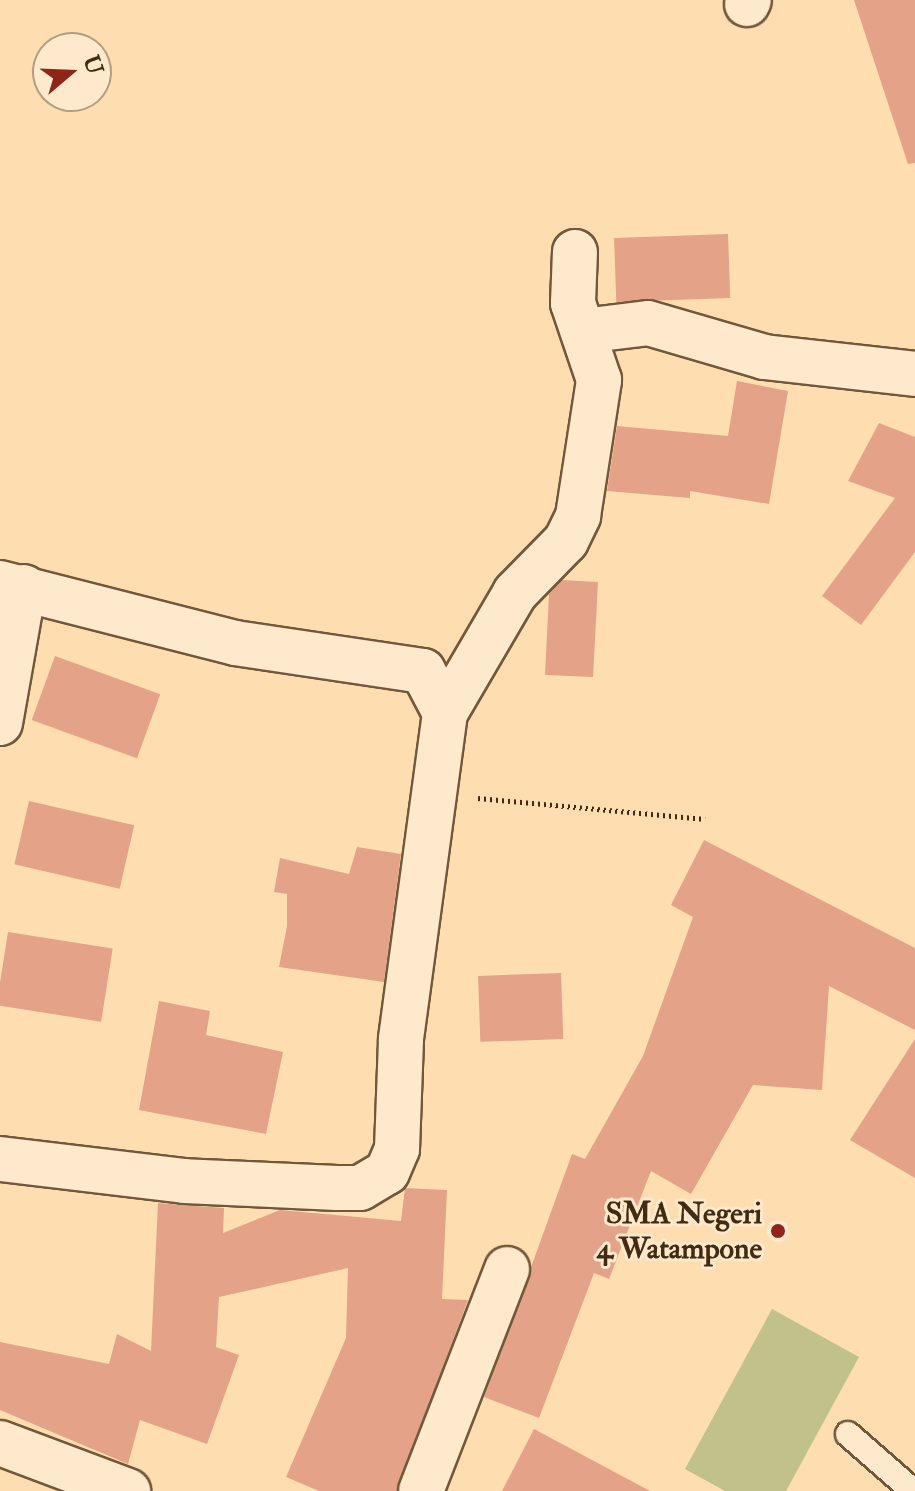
<!DOCTYPE html>
<style>
body{margin:0}
#map{position:relative;width:915px;height:1491px;overflow:hidden;background:#feddb0;font-family:"IM FELL Double Pica",serif}
div>[style]{position:absolute}
.green>*{inset:0;background:#c0c18b}
.building>*{inset:0;background:#e4a288;transform-origin:0 0}
.path>*{height:5px;margin-top:-2.5px;transform-origin:0;background:repeating-linear-gradient(90deg,#432b13 0 2px,transparent 0 6px)}
.roads{filter:drop-shadow(2px 0 #72583a) drop-shadow(-2px 0 #72583a) drop-shadow(0 2px #72583a) drop-shadow(0 -2px #72583a)}
.lane>*{height:24px;margin:-12px;padding:0 12px;transform-origin:12px;border-radius:12px;background:#fee9cc}
.street>*{height:44px;margin:-22px;padding:0 22px;transform-origin:22px;border-radius:22px;background:#fee9cc}
.dots>*{width:22px;height:22px;translate:-50% -50%;box-sizing:border-box;border:4px solid #fee9cc;border-radius:50%}
span{translate:-50% -50%;white-space:nowrap;text-align:center;line-height:1.15;-webkit-text-stroke:6px #fee9cc;paint-order:stroke}
.poi-label{font-size:30px;color:#432b13;font-weight:700}
.right{translate:-100% -50%;text-align:right}
.north{position:absolute;left:32px;top:32px;width:80px;height:80px;box-sizing:border-box;background:#fee9cc;border:2px solid #b39d82;border-radius:50%;rotate:71deg;font-size:22px;font-weight:700;line-height:32px;text-align:center;color:#432b13}
.north::after{content:'';display:block;margin:auto;width:28px;height:36px;background:#8f2418;clip-path:polygon(50% 0,100% 100%,50% 72%,0 100%)}
</style>
<div id="map">
<div class="green">
<i style="clip-path:polygon(772px 1309px,859px 1357px,786px 1491px,725px 1491px,685px 1469px)"></i>
</div>
<div class="building">
<i style="clip-path:polygon(854px 0,915px 0,915px 163px,908px 164px)"></i>
<i style="left:728px;top:234px;width:64px;height:114px;rotate:88deg"></i>
<i style="clip-path:polygon(737px 381px,788px 391px,769px 504px,690px 491px,690px 498px,607px 491px,617px 426px,728px 436px)"></i>
<i style="clip-path:polygon(879px 423px,915px 437px,915px 552px,861px 625px,822px 596px,895px 498px,848px 481px)"></i>
<i style="clip-path:polygon(562px 580px,598px 582px,593px 677px,545px 675px,549px 594px)"></i>
<i style="left:55px;top:656px;width:112px;height:68px;rotate:20deg"></i>
<i style="left:29px;top:801px;width:108px;height:65px;rotate:13deg"></i>
<i style="clip-path:polygon(704px 840px,915px 948px,915px 1030px,829px 986px,822px 1090px,753px 1085px,691px 1194px,651px 1171px,609px 1279px,594px 1273px,539px 1418px,484px 1397px,572px 1154px,585px 1159px,643px 1056px,693px 917px,671px 905px)"></i>
<i style="clip-path:polygon(357px 847px,401px 854px,384px 982px,279px 967px,287px 926px,287px 894px,274px 892px,280px 858px,349px 874px)"></i>
<i style="left:8px;top:932px;width:106px;height:74px;rotate:9deg"></i>
<i style="left:561px;top:973px;width:66px;height:83px;rotate:88deg"></i>
<i style="clip-path:polygon(159px 1001px,210px 1011px,206px 1035px,283px 1052px,266px 1134px,139px 1110px)"></i>
<i style="clip-path:polygon(915px 1039px,915px 1178px,850px 1140px)"></i>
<i style="clip-path:polygon(405px 1188px,447px 1190px,442px 1299px,468px 1300px,397px 1491px,319px 1491px,286px 1477px,346px 1338px,348px 1268px,219px 1297px,216px 1347px,239px 1355px,207px 1444px,140px 1420px,128px 1464px,0 1410px,0 1342px,109px 1364px,117px 1334px,151px 1351px,158px 1203px,224px 1208px,223px 1233px,280px 1210px,401px 1221px)"></i>
<i style="clip-path:polygon(534px 1429px,650px 1491px,502px 1491px)"></i>
</div>
<div class="path">
<i style="left:478px;top:798px;width:228px;rotate:5.3deg"></i>
</div>
<div class="roads">
<div class="lane">
<i style="left:848px;top:1434px;width:86px;rotate:41.2deg"></i>
</div>
<div class="street">
<i style="left:747px;top:4px;width:4px;rotate:-63deg"></i>
<i style="left:583px;top:331px;width:65px;rotate:-7deg"></i>
<i style="left:648px;top:323px;width:121px;rotate:16.3deg"></i>
<i style="left:764px;top:357px;width:152px;rotate:6.4deg"></i>
<i style="left:0;top:583px;width:243px;rotate:14.3deg"></i>
<i style="left:235px;top:643px;width:190px;rotate:8.5deg"></i>
<i style="left:423px;top:671px;width:47px;rotate:62.4deg"></i>
<i style="left:445px;top:713px;width:330px;rotate:97.7deg"></i>
<i style="left:401px;top:1040px;width:109px;rotate:92.1deg"></i>
<i style="left:397px;top:1149px;width:25px;rotate:113deg"></i>
<i style="left:387px;top:1172px;width:31px;rotate:149deg"></i>
<i style="left:360px;top:1188px;width:23px;rotate:180deg"></i>
<i style="left:337px;top:1188px;width:152px;rotate:-177.4deg"></i>
<i style="left:185px;top:1181px;width:186px;rotate:-173.2deg"></i>
<i style="left:445px;top:713px;width:139px;rotate:-59.7deg"></i>
<i style="left:515px;top:593px;width:73px;rotate:-45.6deg"></i>
<i style="left:566px;top:541px;width:28px;rotate:-64deg"></i>
<i style="left:578px;top:516px;width:138px;rotate:-81.2deg"></i>
<i style="left:599px;top:380px;width:81px;rotate:-108.7deg"></i>
<i style="left:573px;top:303px;width:51px;rotate:-87.8deg"></i>
<i style="left:0;top:723px;width:138px;rotate:-80deg"></i>
<i style="left:0;top:1443px;width:137px;rotate:20.6deg"></i>
<i style="left:421px;top:1491px;width:238px;rotate:-68.8deg"></i>
</div>
</div>
<div class="dots">
<i style="left:778px;top:1231px;background:#8f2418"></i>
</div>
<div class="poi-label">
<span class="right" style="left:762px;top:1231px">SMA Negeri<br>4 Watampone</span>
</div>
<div class="north">U</div>
</div>
